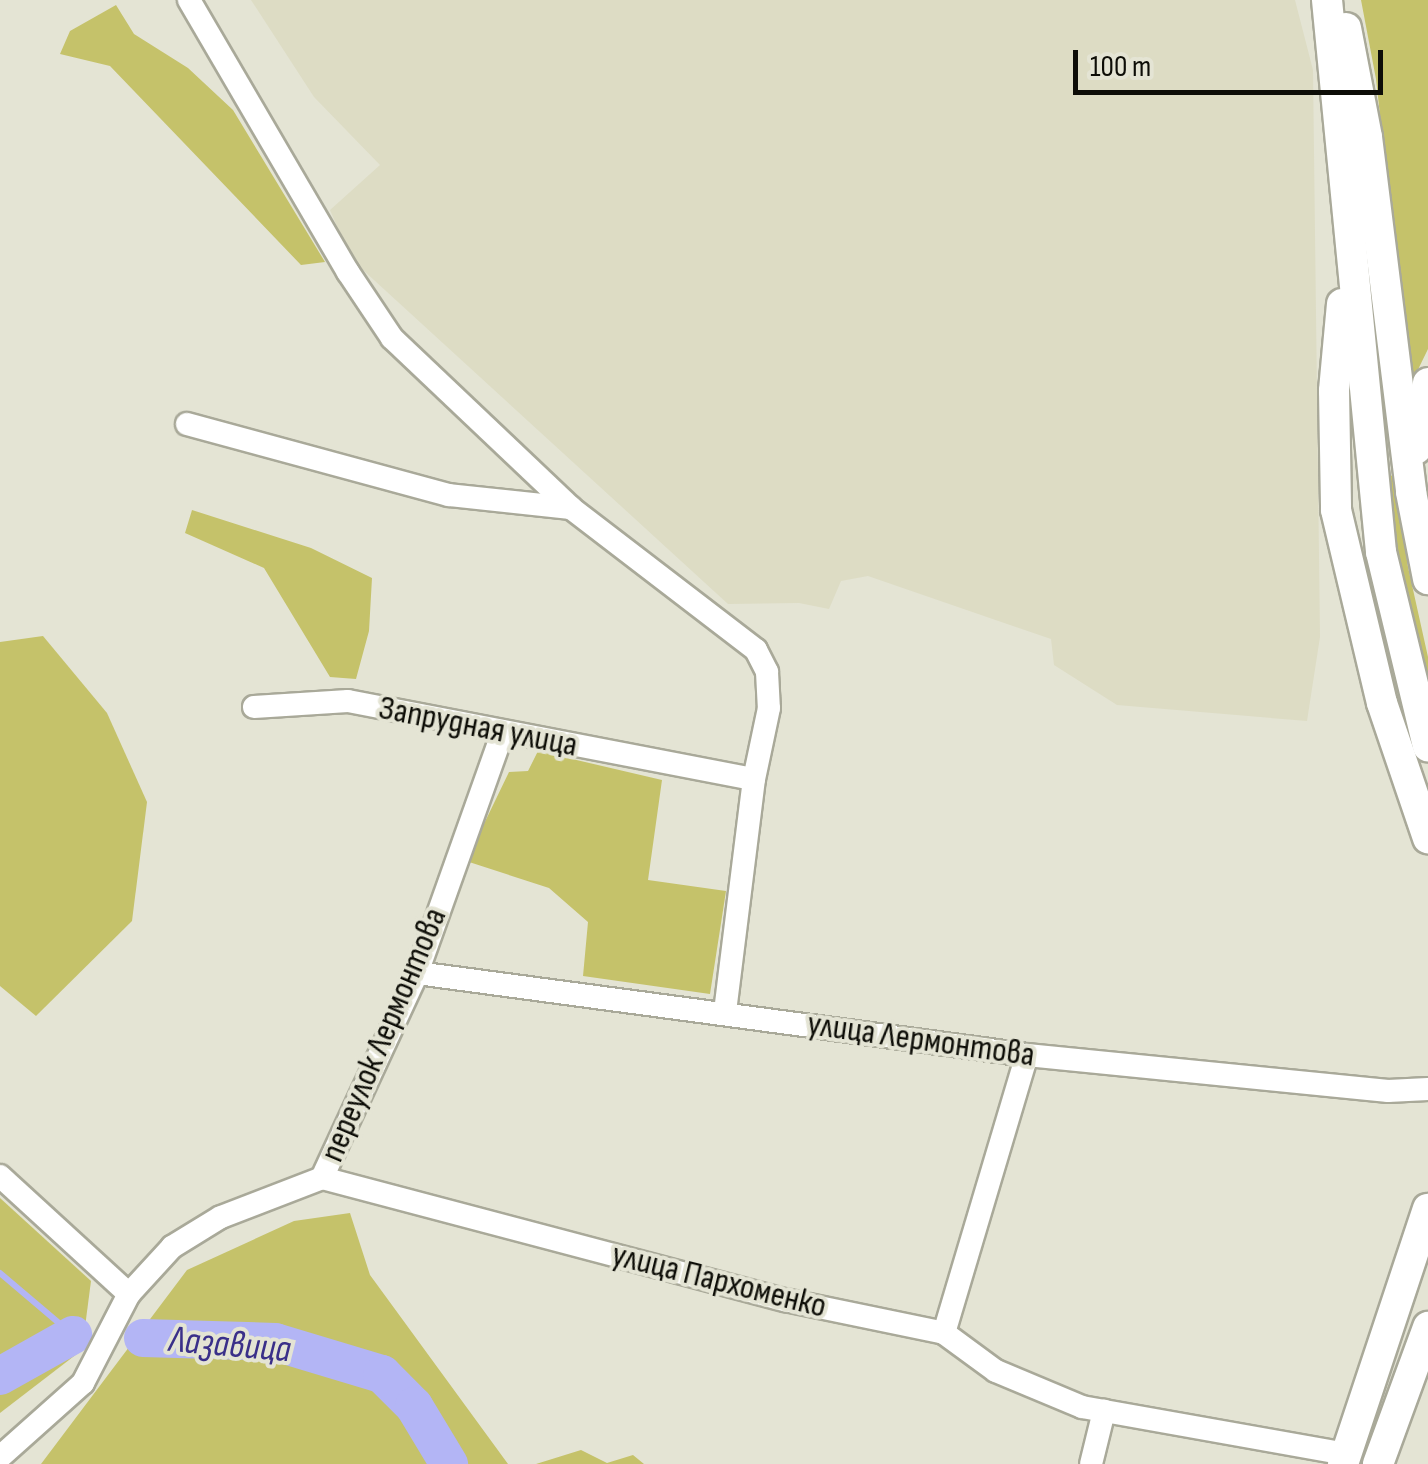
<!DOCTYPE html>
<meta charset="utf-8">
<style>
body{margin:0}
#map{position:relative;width:1428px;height:1464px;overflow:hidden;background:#e4e4d4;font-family:"Sofia Sans Condensed",sans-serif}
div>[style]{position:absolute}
.built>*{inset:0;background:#dddcc4}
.green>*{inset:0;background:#c5c26a}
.stream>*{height:6px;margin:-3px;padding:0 3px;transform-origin:3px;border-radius:3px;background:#b3b5f5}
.river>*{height:38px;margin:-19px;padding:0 19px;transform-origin:19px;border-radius:19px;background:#b3b5f5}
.roads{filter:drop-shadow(2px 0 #a9a999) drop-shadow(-2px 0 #a9a999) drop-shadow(0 2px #a9a999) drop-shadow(0 -2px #a9a999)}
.street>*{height:22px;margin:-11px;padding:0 11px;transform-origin:11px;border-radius:11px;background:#fff}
.secondary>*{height:30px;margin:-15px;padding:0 15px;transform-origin:15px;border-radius:15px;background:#fff}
span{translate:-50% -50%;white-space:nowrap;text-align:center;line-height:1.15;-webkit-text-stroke:8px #e4e4d4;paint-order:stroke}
.street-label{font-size:35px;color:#0d0d07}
.water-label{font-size:38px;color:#3a2f89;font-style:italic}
.scale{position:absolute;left:1073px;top:50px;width:310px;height:45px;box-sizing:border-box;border:5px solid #0d0d07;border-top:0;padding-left:12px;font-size:30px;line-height:35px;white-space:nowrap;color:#0d0d07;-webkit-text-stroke:8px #e4e4d4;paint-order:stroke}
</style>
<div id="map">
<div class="built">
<i style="clip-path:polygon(251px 0,1295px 0,1313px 70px,1320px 637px,1307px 721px,1117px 705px,1054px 665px,1051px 639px,868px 576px,841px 581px,829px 609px,799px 603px,728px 604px,351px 259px,330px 210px,380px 165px,314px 97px)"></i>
</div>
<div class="green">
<i style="clip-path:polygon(1361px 0,1428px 0,1428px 349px,1410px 386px,1376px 79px)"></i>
<i style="clip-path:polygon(116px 5px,134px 34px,188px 68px,233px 110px,325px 262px,301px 265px,110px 66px,60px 54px,70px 31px)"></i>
<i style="clip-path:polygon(1394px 475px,1408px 567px,1428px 657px,1428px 693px,1398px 569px,1385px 477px)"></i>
<i style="clip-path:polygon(192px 510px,311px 548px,372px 578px,369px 631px,356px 679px,330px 677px,264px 568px,185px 533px)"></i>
<i style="clip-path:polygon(43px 636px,107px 713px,147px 802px,132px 921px,36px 1016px,0 986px,0 642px)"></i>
<i style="clip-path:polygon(538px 751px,662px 780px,648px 880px,726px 891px,710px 994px,583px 976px,588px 922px,549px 888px,466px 861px,509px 772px,528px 771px)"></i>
<i style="clip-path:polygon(0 1198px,91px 1281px,82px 1350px,0 1413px)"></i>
<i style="clip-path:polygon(350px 1213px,370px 1275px,508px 1464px,41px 1464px,187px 1270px,294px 1221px)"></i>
<i style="clip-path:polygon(581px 1450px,607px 1463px,633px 1455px,644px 1464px,536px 1464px)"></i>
</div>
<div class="stream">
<i style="left:0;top:1273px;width:96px;rotate:40.3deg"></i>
</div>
<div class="river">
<i style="left:143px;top:1338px;width:132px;rotate:1.7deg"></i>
<i style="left:275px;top:1342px;width:112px;rotate:16.7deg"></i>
<i style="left:382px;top:1374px;width:45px;rotate:45deg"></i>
<i style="left:414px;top:1406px;width:68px;rotate:58.9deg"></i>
<i style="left:0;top:1376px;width:84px;rotate:-29.3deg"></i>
</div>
<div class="roads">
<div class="street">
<i style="left:189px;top:0;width:315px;rotate:59.7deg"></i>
<i style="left:348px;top:272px;width:79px;rotate:56.3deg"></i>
<i style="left:392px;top:338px;width:247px;rotate:43.5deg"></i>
<i style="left:571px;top:508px;width:233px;rotate:37.5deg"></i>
<i style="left:756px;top:650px;width:25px;rotate:63deg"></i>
<i style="left:767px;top:672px;width:36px;rotate:87deg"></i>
<i style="left:769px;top:708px;width:73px;rotate:101.9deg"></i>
<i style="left:754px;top:779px;width:236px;rotate:97.1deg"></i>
<i style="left:187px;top:424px;width:271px;rotate:15.2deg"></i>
<i style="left:449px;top:495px;width:123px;rotate:6.1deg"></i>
<i style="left:254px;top:707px;width:94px;rotate:-3.7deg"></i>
<i style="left:348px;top:701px;width:413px;rotate:10.9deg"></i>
<i style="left:417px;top:973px;width:615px;rotate:7.66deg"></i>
<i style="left:1027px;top:1055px;width:363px;rotate:5.7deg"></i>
<i style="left:1388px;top:1091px;width:40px;rotate:-2.9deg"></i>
<i style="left:0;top:1176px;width:175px;rotate:42.5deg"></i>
<i style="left:322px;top:1178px;width:479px;rotate:14.8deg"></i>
<i style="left:785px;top:1300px;width:162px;rotate:11.7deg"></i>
<i style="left:944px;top:1333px;width:64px;rotate:36.2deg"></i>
<i style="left:996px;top:1371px;width:93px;rotate:22.7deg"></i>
<i style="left:1082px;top:1407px;width:269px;rotate:10.1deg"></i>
<i style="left:944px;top:1333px;width:290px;rotate:-73.4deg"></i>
<i style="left:0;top:1457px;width:111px;rotate:-41.7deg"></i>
<i style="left:83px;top:1383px;width:100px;rotate:-62.7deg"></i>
<i style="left:129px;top:1294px;width:64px;rotate:-47.5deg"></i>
<i style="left:172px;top:1247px;width:57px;rotate:-31.5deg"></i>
<i style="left:221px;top:1217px;width:108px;rotate:-21.1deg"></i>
<i style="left:322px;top:1178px;width:226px;rotate:-65.1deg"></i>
<i style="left:417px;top:973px;width:256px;rotate:-70.4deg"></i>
<i style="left:1091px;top:1464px;width:55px;rotate:-76.2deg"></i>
</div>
<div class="secondary">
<i style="left:1327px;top:0;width:555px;rotate:84.41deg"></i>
<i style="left:1381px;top:552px;width:200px;rotate:76.4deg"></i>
<i style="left:1346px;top:28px;width:111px;rotate:79.1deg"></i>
<i style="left:1367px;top:137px;width:358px;rotate:82.9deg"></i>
<i style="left:1411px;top:492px;width:89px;rotate:78.9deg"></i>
<i style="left:1342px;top:304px;width:87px;rotate:95.3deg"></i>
<i style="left:1334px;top:391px;width:119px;rotate:89deg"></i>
<i style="left:1336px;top:510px;width:198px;rotate:76.6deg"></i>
<i style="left:1382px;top:703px;width:143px;rotate:71.2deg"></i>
<i style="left:1416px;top:449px;width:67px;rotate:-79.7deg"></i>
<i style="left:1343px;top:1464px;width:269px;rotate:-71.6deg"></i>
<i style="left:1378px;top:1464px;width:146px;rotate:-69.9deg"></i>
</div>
</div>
<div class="street-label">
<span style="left:478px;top:727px;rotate:11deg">Запрудная улица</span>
<span style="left:384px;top:1035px;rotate:-67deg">переулок Лермонтова</span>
<span style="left:921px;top:1040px;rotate:8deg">улица Лермонтова</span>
<span style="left:719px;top:1281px;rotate:14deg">улица Пархоменко</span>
</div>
<div class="water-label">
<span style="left:230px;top:1345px;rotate:5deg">Лазавица</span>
</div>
<div class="scale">100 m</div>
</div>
